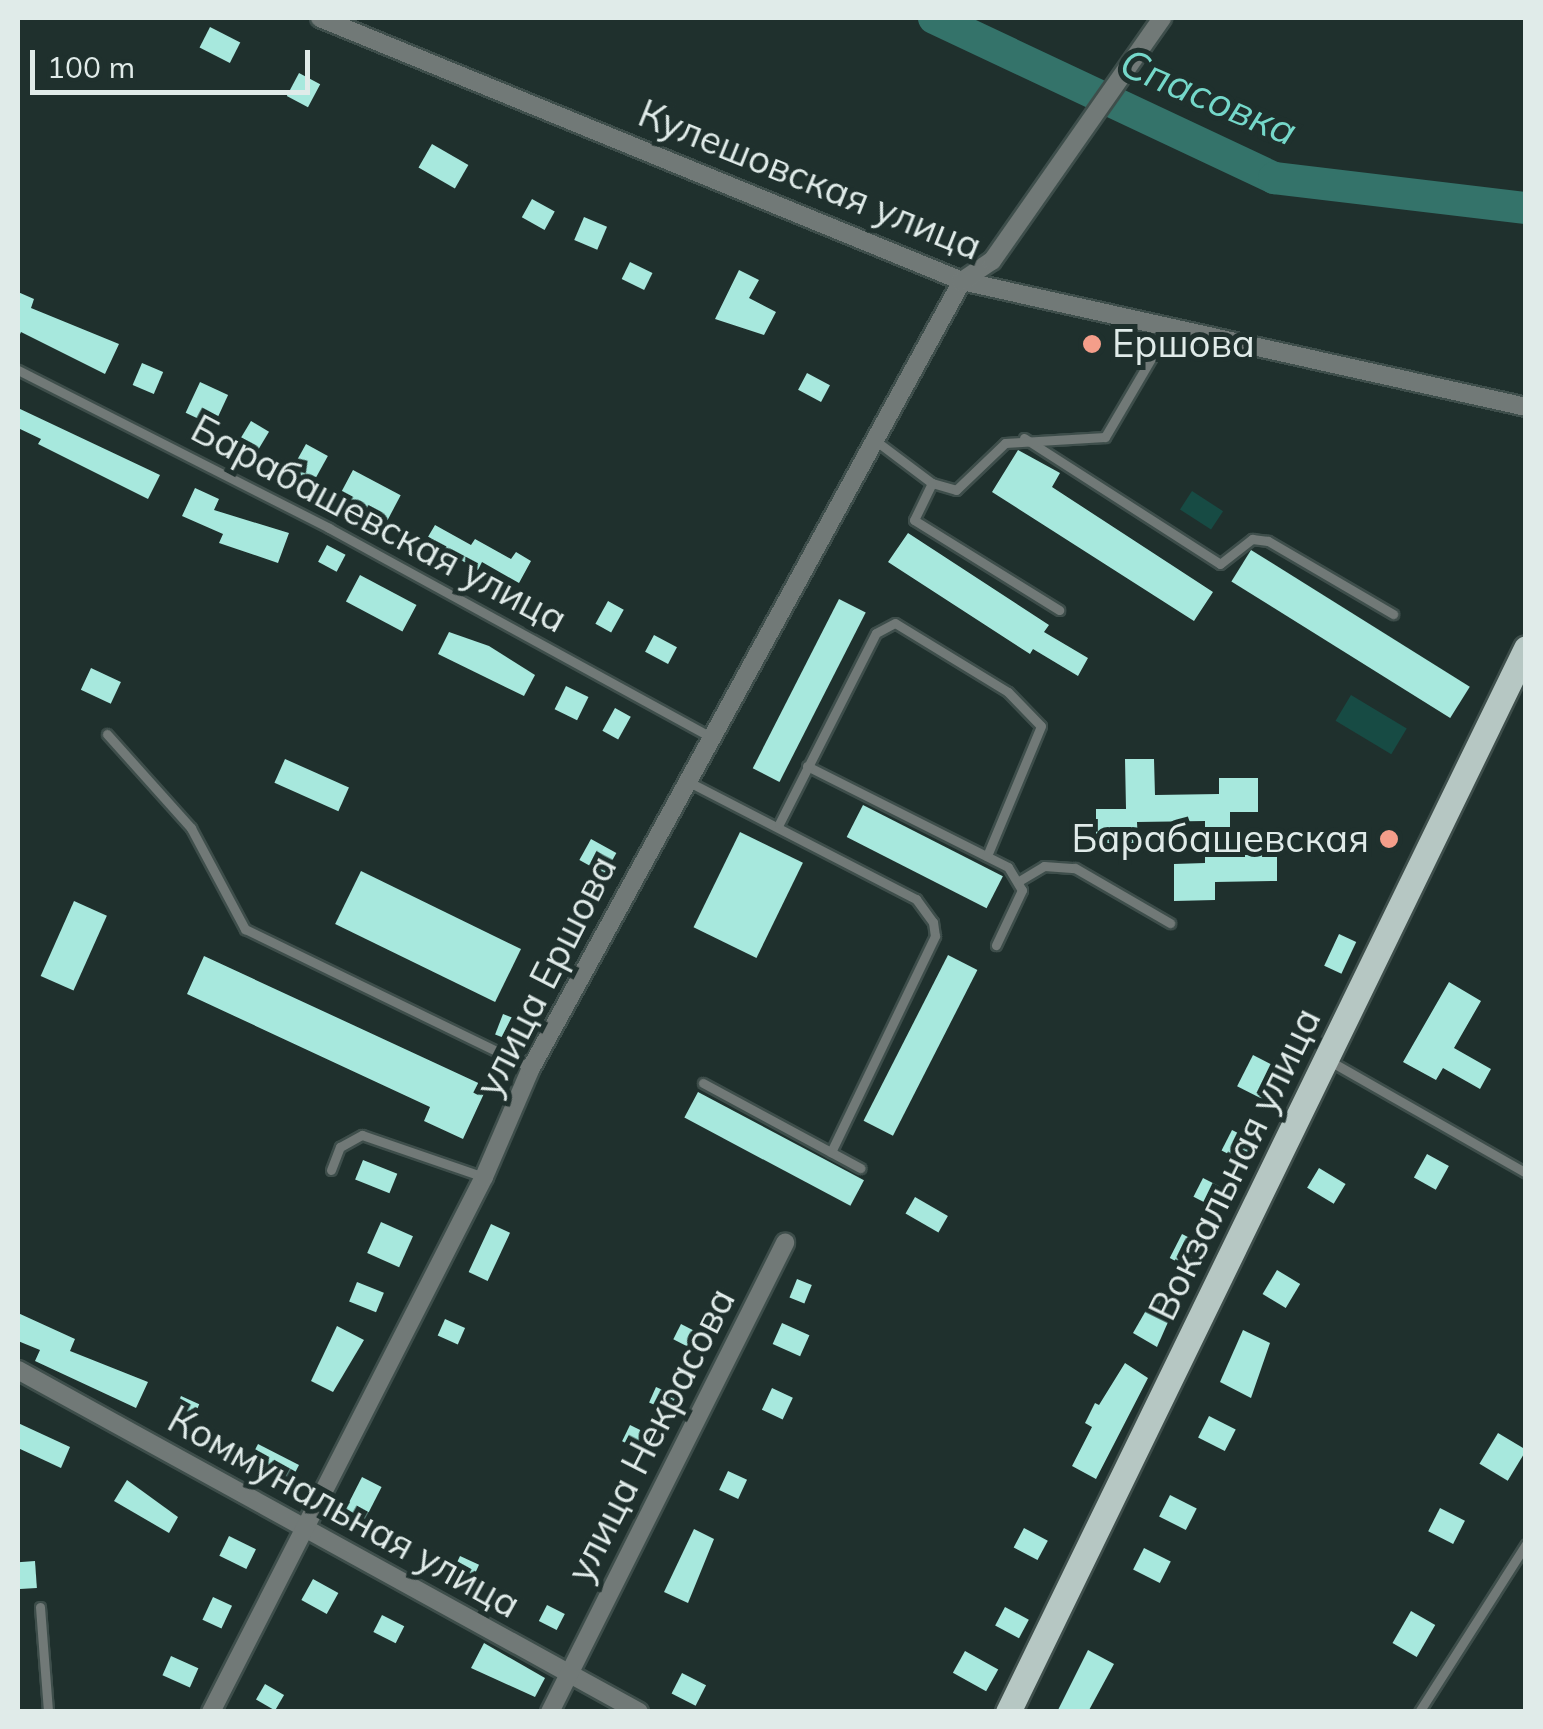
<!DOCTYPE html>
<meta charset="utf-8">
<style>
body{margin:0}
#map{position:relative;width:1543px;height:1729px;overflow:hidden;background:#1f302d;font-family:Mulish,sans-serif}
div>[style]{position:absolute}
.green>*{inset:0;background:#174b44;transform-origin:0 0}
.river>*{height:32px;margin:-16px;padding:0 16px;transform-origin:16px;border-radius:16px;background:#34736a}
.building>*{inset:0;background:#a7e8dd;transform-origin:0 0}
.roads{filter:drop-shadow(2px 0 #3e4e4b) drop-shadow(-2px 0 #3e4e4b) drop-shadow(0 2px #3e4e4b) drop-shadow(0 -2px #3e4e4b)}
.lane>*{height:9px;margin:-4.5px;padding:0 4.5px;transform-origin:4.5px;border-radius:4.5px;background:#717977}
.street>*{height:18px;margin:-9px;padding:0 9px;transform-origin:9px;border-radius:9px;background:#717977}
.primary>*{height:25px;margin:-12.5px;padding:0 12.5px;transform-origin:12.5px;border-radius:12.5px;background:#b6c7c3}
.dots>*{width:28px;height:28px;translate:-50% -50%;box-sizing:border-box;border:5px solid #1f302d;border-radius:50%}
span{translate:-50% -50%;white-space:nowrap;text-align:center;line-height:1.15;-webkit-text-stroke:10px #1f302d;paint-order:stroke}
.street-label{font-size:38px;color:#e0ebe9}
.poi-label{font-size:38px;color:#e0ebe9}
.left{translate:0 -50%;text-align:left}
.right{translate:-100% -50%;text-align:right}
.water-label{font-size:40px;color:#75d8ca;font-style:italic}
.frame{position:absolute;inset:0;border:20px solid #e0ebe9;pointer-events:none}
.scale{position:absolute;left:30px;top:50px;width:280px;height:45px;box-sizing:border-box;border:5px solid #e0ebe9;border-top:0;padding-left:12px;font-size:30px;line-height:35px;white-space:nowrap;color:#e0ebe9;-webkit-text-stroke:8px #1f302d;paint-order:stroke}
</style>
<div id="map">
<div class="green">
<i style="left:1192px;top:491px;width:37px;height:22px;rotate:33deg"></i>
<i style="left:1351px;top:695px;width:65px;height:30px;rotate:31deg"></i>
</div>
<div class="river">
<i style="left:934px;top:18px;width:376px;rotate:25.2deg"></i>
<i style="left:1274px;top:178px;width:254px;rotate:6.8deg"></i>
</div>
<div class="building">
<i style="left:210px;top:27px;width:34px;height:23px;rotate:27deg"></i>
<i style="left:299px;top:73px;width:24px;height:26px;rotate:28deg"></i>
<i style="left:432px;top:144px;width:42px;height:27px;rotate:30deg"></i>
<i style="left:532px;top:199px;width:26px;height:21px;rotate:29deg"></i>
<i style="left:584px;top:217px;width:25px;height:25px;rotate:23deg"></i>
<i style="left:630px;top:262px;width:25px;height:19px;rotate:26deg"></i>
<i style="clip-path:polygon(739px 270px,759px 280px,749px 298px,776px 312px,764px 335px,715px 319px)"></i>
<i style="clip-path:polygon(18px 292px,34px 299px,31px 308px,119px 344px,105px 374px,21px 332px,18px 339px)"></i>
<i style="left:142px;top:363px;width:23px;height:24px;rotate:23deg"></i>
<i style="left:807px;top:373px;width:26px;height:19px;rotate:28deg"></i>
<i style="left:200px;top:382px;width:31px;height:34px;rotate:25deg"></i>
<i style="clip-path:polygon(18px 408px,160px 475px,148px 499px,38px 444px,41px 439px,18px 428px)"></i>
<i style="left:251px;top:421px;width:21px;height:26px;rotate:31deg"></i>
<i style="left:306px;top:444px;width:25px;height:33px;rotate:29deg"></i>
<i style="clip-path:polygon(1018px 450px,1060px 473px,1052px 487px,1213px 592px,1194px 621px,992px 492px)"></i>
<i style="left:353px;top:470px;width:54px;height:36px;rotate:28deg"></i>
<i style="clip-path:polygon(195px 488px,219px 499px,214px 510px,289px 533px,278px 563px,219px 543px,223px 534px,182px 516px)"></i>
<i style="clip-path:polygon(435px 525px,471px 545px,475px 539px,511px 559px,516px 552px,531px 561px,519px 583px,482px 562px,478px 570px,442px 549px,438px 556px,422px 547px)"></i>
<i style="clip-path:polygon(908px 533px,1049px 625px,1044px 632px,1088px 658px,1078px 676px,1033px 649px,1030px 654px,888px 562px)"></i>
<i style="left:327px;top:545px;width:21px;height:19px;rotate:28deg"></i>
<i style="left:1251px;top:550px;width:258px;height:37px;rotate:32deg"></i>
<i style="left:360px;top:575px;width:64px;height:30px;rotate:28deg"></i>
<i style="left:839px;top:599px;width:30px;height:190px;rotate:27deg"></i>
<i style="left:608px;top:601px;width:18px;height:26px;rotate:29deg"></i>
<i style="clip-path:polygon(449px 632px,489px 646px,535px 675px,524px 696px,438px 654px)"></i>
<i style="left:654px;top:635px;width:26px;height:19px;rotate:28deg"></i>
<i style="left:91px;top:668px;width:33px;height:24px;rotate:25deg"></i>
<i style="left:566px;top:686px;width:25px;height:26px;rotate:26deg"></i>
<i style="left:615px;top:708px;width:18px;height:26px;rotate:29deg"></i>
<i style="left:285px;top:759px;width:70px;height:26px;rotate:24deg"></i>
<i style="clip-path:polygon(1125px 759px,1154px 759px,1155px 795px,1219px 794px,1219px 778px,1258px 778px,1258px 812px,1230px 812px,1230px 855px,1277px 855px,1277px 881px,1215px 882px,1215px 900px,1174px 901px,1174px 864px,1205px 863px,1205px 821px,1137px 822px,1138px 843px,1096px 843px,1096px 809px,1126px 809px)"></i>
<i style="left:863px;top:805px;width:157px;height:36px;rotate:27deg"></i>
<i style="left:740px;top:832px;width:70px;height:106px;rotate:26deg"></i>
<i style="left:591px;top:839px;width:29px;height:24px;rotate:29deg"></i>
<i style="left:361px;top:871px;width:178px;height:59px;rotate:26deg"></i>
<i style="left:74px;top:901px;width:36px;height:82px;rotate:24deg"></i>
<i style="left:1339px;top:934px;width:19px;height:35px;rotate:25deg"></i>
<i style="left:948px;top:955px;width:33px;height:186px;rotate:27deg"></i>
<i style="clip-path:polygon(204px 956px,487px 1087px,463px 1139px,424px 1121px,430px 1107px,187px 994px)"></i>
<i style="clip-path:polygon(1449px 982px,1481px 1001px,1454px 1048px,1491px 1069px,1480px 1089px,1443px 1068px,1436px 1080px,1403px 1062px)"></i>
<i style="left:503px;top:1014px;width:19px;height:22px;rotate:21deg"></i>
<i style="left:1253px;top:1055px;width:35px;height:35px;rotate:27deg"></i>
<i style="left:698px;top:1092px;width:188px;height:29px;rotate:28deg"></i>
<i style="left:1232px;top:1130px;width:25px;height:23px;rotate:27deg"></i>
<i style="left:1427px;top:1154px;width:25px;height:27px;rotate:29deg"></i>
<i style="left:363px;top:1160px;width:37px;height:21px;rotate:22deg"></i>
<i style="left:1319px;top:1168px;width:31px;height:23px;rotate:31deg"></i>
<i style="left:1203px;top:1178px;width:27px;height:21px;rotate:27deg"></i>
<i style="left:915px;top:1197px;width:38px;height:19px;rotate:30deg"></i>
<i style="left:381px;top:1222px;width:35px;height:34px;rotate:24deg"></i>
<i style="left:491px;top:1224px;width:21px;height:53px;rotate:25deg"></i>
<i style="left:1182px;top:1234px;width:20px;height:27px;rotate:27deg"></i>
<i style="left:1277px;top:1270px;width:27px;height:28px;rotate:31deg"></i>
<i style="left:797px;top:1279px;width:16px;height:20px;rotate:22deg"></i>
<i style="left:357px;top:1282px;width:29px;height:21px;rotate:22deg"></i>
<i style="clip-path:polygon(1156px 1293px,1176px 1304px,1157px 1347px,1133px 1333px)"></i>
<i style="clip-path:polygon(18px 1313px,75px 1339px,70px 1351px,148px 1382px,136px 1408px,35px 1361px,40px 1350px,18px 1341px)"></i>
<i style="left:445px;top:1319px;width:22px;height:18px;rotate:24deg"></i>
<i style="left:782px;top:1323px;width:30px;height:23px;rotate:24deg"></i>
<i style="left:681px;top:1324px;width:22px;height:17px;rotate:27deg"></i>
<i style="clip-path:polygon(337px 1326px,364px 1340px,333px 1392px,311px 1381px)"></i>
<i style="clip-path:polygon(1243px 1330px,1270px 1343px,1251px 1398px,1220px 1382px)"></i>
<i style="clip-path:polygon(1125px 1363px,1148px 1378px,1096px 1479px,1072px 1466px,1092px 1427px,1085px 1423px,1095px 1403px,1099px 1405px)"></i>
<i style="left:656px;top:1387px;width:22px;height:17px;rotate:24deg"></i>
<i style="left:772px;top:1388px;width:23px;height:24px;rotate:25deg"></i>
<i style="left:181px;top:1396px;width:20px;height:28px;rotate:24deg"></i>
<i style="left:1209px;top:1416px;width:30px;height:24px;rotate:27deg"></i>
<i style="clip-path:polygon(18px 1423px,70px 1447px,61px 1468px,18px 1448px)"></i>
<i style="left:630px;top:1425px;width:25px;height:18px;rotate:26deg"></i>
<i style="left:1498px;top:1433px;width:33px;height:36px;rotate:31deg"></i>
<i style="left:258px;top:1444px;width:46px;height:25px;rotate:27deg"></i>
<i style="left:728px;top:1471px;width:21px;height:21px;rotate:25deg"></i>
<i style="left:362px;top:1477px;width:22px;height:36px;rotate:27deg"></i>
<i style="clip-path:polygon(127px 1480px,178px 1517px,169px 1533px,114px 1501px)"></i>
<i style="left:1170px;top:1495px;width:30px;height:24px;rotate:27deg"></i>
<i style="left:1440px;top:1508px;width:28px;height:26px;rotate:27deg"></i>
<i style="left:1024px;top:1528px;width:27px;height:22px;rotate:28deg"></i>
<i style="clip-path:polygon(694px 1529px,714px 1539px,688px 1603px,664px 1592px)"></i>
<i style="left:229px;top:1536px;width:30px;height:22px;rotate:26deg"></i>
<i style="left:1144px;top:1548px;width:30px;height:24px;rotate:27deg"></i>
<i style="left:460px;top:1556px;width:21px;height:18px;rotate:25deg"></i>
<i style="left:35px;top:1561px;width:27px;height:17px;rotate:86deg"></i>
<i style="left:313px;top:1579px;width:29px;height:24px;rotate:29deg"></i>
<i style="left:213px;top:1597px;width:21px;height:25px;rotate:25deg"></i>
<i style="left:547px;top:1605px;width:20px;height:18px;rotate:27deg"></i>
<i style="left:1005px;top:1607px;width:27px;height:21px;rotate:28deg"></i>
<i style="left:1411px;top:1611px;width:28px;height:37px;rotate:30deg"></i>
<i style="left:382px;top:1615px;width:25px;height:19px;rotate:27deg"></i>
<i style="clip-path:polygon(484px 1643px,545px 1678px,535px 1697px,471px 1668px)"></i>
<i style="clip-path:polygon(1088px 1650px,1114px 1664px,1088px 1712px,1057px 1712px)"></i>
<i style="left:965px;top:1651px;width:38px;height:25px;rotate:29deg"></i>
<i style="left:171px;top:1656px;width:30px;height:21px;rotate:24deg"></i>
<i style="left:682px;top:1673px;width:27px;height:23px;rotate:27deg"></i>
<i style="left:265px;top:1684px;width:22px;height:18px;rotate:30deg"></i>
</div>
<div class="roads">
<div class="lane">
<i style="left:18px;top:370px;width:349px;rotate:26.9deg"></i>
<i style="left:329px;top:528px;width:435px;rotate:28.7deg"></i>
<i style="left:1024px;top:438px;width:233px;rotate:32.7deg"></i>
<i style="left:1220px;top:564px;width:41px;rotate:-38deg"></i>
<i style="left:1252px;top:539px;width:16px;rotate:7deg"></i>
<i style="left:1268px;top:541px;width:145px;rotate:30.3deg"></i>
<i style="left:876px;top:441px;width:70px;rotate:36.9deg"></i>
<i style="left:932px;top:483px;width:25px;rotate:16deg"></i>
<i style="left:956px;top:490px;width:68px;rotate:-43.8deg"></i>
<i style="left:1005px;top:443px;width:100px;rotate:-3.4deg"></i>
<i style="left:1105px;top:437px;width:126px;rotate:-59.6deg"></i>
<i style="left:932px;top:483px;width:41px;rotate:115.9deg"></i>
<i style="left:914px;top:520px;width:171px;rotate:31.8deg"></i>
<i style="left:107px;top:734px;width:126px;rotate:48.2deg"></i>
<i style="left:191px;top:828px;width:115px;rotate:61.9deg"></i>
<i style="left:245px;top:929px;width:318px;rotate:25.9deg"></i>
<i style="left:807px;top:766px;width:225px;rotate:26.7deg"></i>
<i style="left:1008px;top:867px;width:27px;rotate:59deg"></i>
<i style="left:1022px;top:890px;width:61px;rotate:115.3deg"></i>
<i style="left:687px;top:781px;width:258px;rotate:27.3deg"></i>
<i style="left:916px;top:899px;width:29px;rotate:54deg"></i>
<i style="left:933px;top:922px;width:14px;rotate:82deg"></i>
<i style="left:935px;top:936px;width:240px;rotate:115.7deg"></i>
<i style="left:779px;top:824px;width:214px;rotate:-63.1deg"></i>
<i style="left:876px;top:633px;width:21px;rotate:-28deg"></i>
<i style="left:895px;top:623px;width:132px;rotate:31.4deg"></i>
<i style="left:1008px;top:692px;width:47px;rotate:45.9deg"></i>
<i style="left:1041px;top:726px;width:141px;rotate:112.6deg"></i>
<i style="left:1019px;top:881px;width:29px;rotate:-31deg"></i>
<i style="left:1044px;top:866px;width:31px;rotate:4deg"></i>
<i style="left:1075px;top:868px;width:110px;rotate:30.1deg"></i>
<i style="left:1328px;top:1060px;width:228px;rotate:29.7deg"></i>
<i style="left:703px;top:1083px;width:179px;rotate:28.4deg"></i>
<i style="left:331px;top:1170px;width:25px;rotate:-69deg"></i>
<i style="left:340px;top:1147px;width:25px;rotate:-29deg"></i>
<i style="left:362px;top:1135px;width:129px;rotate:19deg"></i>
<i style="left:40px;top:1607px;width:105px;rotate:85.6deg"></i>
<i style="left:1419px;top:1712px;width:199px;rotate:-57.5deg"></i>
</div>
<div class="street">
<i style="left:320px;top:18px;width:694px;rotate:22.28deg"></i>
<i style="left:962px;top:281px;width:578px;rotate:12.59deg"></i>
<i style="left:18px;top:1370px;width:709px;rotate:28.84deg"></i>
<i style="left:211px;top:1712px;width:601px;rotate:-62.97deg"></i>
<i style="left:484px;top:1177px;width:119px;rotate:-66.7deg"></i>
<i style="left:531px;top:1068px;width:897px;rotate:-61.29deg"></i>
<i style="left:962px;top:281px;width:36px;rotate:-34deg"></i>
<i style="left:992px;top:261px;width:297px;rotate:-55deg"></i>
<i style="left:550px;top:1712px;width:525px;rotate:-63.39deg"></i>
</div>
<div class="primary">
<i style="left:1008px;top:1712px;width:1183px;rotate:-64.04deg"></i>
</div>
</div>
<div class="dots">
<i style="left:1092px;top:344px;background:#f49e8a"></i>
<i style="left:1389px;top:839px;background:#f49e8a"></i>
</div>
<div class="street-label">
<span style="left:810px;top:180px;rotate:22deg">Кулешовская улица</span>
<span style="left:379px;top:524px;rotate:28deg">Барабашевская улица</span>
<span style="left:546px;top:976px;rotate:-63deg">улица Ершова</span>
<span style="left:1235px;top:1164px;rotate:-64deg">Вокзальная улица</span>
<span style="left:651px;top:1435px;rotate:-63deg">улица Некрасова</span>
<span style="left:344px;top:1512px;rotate:29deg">Коммунальная улица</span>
</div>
<div class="poi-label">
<span class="left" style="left:1112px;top:344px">Ершова</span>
<span class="right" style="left:1369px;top:839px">Барабашевская</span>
</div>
<div class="water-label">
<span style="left:1209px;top:96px;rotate:23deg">Спасовка</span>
</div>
<div class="frame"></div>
<div class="scale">100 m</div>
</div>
